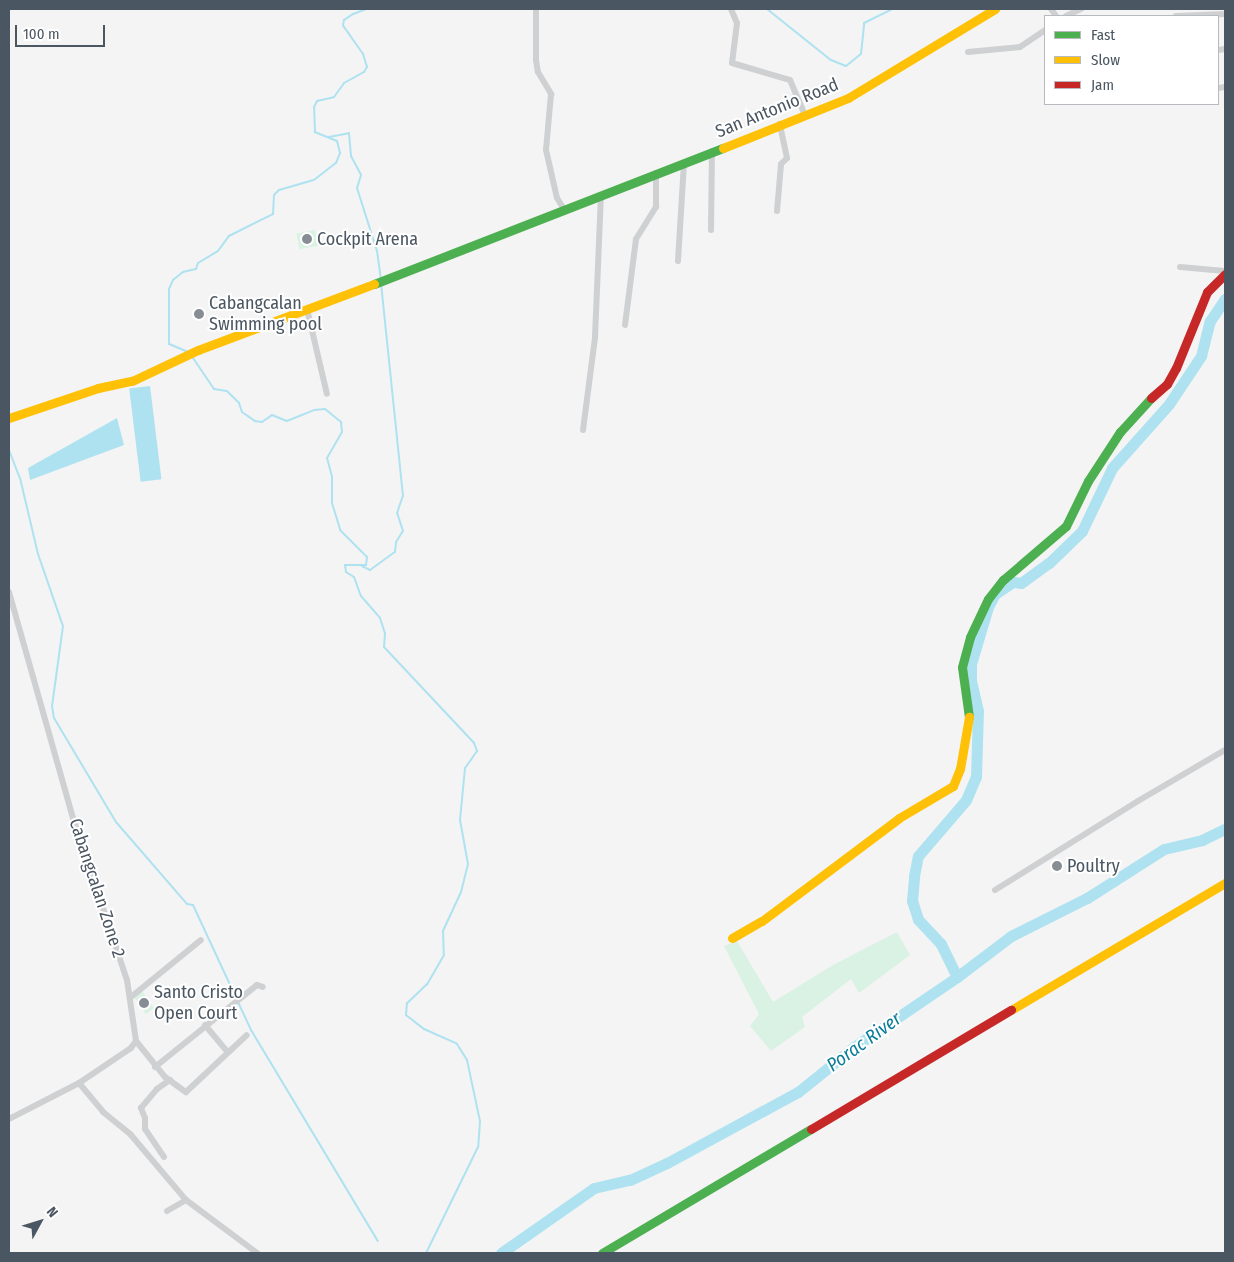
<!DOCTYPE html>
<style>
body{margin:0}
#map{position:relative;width:1234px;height:1262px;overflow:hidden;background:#f4f4f4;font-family:"Fira Sans Condensed",sans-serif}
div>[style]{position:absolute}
.green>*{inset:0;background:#d9f2e3;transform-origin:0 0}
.water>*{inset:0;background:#aee2f0;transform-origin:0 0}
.stream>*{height:2px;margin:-1px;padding:0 1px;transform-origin:1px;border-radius:1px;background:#aee2f0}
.river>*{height:11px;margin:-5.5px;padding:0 5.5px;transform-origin:5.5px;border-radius:5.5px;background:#aee2f0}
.street>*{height:6px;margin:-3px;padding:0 3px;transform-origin:3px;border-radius:3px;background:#ced0d2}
.fast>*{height:9px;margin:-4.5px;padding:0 4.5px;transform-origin:4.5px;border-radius:4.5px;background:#4caf50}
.slow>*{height:9px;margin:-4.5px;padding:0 4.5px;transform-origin:4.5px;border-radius:4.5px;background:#ffc107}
.jam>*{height:9px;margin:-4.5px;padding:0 4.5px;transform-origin:4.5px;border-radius:4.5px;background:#c62828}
.dots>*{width:14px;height:14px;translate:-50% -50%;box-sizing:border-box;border:2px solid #fff;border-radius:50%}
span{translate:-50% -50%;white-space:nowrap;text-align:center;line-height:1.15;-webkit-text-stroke:4px #fff;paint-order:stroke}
.street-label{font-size:18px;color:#4a5661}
.poi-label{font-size:18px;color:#4a5661}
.left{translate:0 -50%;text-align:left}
.water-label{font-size:19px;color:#0c7c9b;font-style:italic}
.frame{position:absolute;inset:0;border:10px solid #4a5661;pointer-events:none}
.legend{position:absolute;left:1044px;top:15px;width:175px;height:90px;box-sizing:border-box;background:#fff;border:1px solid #b7bbc0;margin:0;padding:6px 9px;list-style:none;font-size:15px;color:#4a5661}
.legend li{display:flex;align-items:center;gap:10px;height:25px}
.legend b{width:25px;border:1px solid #b7bbc0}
.north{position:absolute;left:15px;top:1197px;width:50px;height:50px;-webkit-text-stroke:4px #fff;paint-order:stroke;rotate:51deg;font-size:14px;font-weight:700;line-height:20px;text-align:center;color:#4a5661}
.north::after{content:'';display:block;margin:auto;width:18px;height:22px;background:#4a5661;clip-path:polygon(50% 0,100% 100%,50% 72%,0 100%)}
.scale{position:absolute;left:15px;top:25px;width:90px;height:22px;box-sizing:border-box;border:2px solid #4a5661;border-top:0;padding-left:6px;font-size:15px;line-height:18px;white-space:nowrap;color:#4a5661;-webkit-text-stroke:4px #fff;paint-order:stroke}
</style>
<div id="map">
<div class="green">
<i style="left:315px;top:230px;width:16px;height:19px;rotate:79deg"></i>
<i style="clip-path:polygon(897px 932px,910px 955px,859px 993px,851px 979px,802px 1017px,805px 1027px,771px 1051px,750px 1026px,759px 1014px,724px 946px,737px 941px,773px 1002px,833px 965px)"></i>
<i style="left:142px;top:991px;width:21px;height:10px;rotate:55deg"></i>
</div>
<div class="water">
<i style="left:150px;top:386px;width:94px;height:21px;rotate:83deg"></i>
<i style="clip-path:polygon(117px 418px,124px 445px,30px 480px,28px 468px)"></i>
</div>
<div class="stream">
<i style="left:767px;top:9px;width:82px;rotate:38.6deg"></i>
<i style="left:831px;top:60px;width:16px;rotate:22deg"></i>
<i style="left:846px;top:66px;width:19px;rotate:-39deg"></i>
<i style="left:861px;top:54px;width:31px;rotate:-84deg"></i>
<i style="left:864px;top:23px;width:32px;rotate:-26deg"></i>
<i style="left:329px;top:137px;width:20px;rotate:-11deg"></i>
<i style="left:349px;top:133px;width:23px;rotate:85deg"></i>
<i style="left:351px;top:156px;width:21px;rotate:62deg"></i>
<i style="left:361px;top:175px;width:14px;rotate:107deg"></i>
<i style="left:357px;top:188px;width:66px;rotate:72.4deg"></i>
<i style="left:377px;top:251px;width:27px;rotate:82deg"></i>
<i style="left:188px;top:352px;width:21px;rotate:-157deg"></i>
<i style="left:169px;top:344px;width:55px;rotate:-90deg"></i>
<i style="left:169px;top:289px;width:10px;rotate:-66deg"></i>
<i style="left:173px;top:280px;width:13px;rotate:-39deg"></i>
<i style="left:183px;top:272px;width:13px;rotate:-13deg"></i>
<i style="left:196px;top:269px;width:6px;rotate:-72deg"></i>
<i style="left:198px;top:263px;width:23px;rotate:-31deg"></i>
<i style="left:218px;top:251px;width:19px;rotate:-54deg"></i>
<i style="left:229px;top:236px;width:49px;rotate:-26.6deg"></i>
<i style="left:273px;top:214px;width:19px;rotate:-87deg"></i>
<i style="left:274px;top:195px;width:7px;rotate:-45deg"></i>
<i style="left:279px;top:190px;width:36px;rotate:-16deg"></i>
<i style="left:314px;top:180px;width:28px;rotate:-38deg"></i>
<i style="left:336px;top:163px;width:11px;rotate:-68deg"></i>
<i style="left:340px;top:153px;width:12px;rotate:-104deg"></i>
<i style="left:337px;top:141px;width:24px;rotate:-158deg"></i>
<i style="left:315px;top:132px;width:25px;rotate:-92deg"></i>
<i style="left:314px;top:107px;width:7px;rotate:-63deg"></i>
<i style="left:317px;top:101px;width:17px;rotate:-13deg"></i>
<i style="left:334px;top:97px;width:17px;rotate:-54deg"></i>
<i style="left:344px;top:83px;width:23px;rotate:-29deg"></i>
<i style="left:364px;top:72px;width:6px;rotate:-59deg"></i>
<i style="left:367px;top:67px;width:14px;rotate:-107deg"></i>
<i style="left:363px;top:54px;width:35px;rotate:-125deg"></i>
<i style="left:343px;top:25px;width:5px;rotate:-79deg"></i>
<i style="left:344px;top:20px;width:11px;rotate:-34deg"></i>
<i style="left:353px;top:14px;width:15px;rotate:-20deg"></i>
<i style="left:191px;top:355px;width:41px;rotate:55.9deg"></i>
<i style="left:214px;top:389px;width:13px;rotate:9deg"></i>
<i style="left:227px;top:391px;width:17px;rotate:45deg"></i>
<i style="left:239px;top:403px;width:9px;rotate:72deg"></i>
<i style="left:242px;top:412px;width:16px;rotate:35deg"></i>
<i style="left:255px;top:421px;width:7px;rotate:8deg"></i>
<i style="left:262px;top:422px;width:12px;rotate:-35deg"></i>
<i style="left:272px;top:415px;width:16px;rotate:22deg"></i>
<i style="left:287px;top:421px;width:29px;rotate:-22deg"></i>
<i style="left:314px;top:410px;width:11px;rotate:-5deg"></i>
<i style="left:325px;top:409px;width:21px;rotate:39deg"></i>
<i style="left:341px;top:422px;width:10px;rotate:84deg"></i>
<i style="left:342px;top:432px;width:30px;rotate:120deg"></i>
<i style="left:327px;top:458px;width:20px;rotate:75deg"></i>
<i style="left:332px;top:477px;width:26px;rotate:90deg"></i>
<i style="left:332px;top:503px;width:28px;rotate:73deg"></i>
<i style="left:340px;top:530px;width:38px;rotate:45deg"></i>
<i style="left:367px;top:557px;width:8px;rotate:97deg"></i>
<i style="left:366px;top:565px;width:21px;rotate:180deg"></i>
<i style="left:345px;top:565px;width:7px;rotate:82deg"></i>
<i style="left:346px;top:572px;width:9px;rotate:32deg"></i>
<i style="left:354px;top:577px;width:20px;rotate:70deg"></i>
<i style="left:361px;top:596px;width:29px;rotate:49deg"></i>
<i style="left:380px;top:618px;width:16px;rotate:72deg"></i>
<i style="left:385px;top:633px;width:14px;rotate:94deg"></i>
<i style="left:384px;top:647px;width:132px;rotate:46.8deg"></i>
<i style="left:474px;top:743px;width:9px;rotate:69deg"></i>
<i style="left:477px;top:751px;width:21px;rotate:125deg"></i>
<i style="left:465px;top:768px;width:52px;rotate:95.5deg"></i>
<i style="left:460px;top:820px;width:45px;rotate:79.7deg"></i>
<i style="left:468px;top:864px;width:29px;rotate:104deg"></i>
<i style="left:461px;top:892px;width:43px;rotate:114.8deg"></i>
<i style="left:443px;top:931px;width:24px;rotate:88deg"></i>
<i style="left:444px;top:955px;width:34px;rotate:120deg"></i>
<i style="left:427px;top:984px;width:28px;rotate:136deg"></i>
<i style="left:407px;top:1003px;width:12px;rotate:95deg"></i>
<i style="left:406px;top:1015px;width:23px;rotate:38deg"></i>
<i style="left:424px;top:1029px;width:36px;rotate:24deg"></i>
<i style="left:457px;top:1044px;width:19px;rotate:58deg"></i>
<i style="left:467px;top:1060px;width:62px;rotate:78deg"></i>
<i style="left:480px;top:1121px;width:26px;rotate:94deg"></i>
<i style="left:478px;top:1147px;width:118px;rotate:116.1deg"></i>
<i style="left:9px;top:450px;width:30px;rotate:69deg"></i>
<i style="left:20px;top:478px;width:78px;rotate:76.7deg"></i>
<i style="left:38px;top:554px;width:76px;rotate:70.9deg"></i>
<i style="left:63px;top:626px;width:81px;rotate:97.8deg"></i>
<i style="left:52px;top:706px;width:12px;rotate:81deg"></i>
<i style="left:54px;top:718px;width:121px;rotate:59.2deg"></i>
<i style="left:116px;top:822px;width:108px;rotate:49.1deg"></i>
<i style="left:187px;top:904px;width:6px;rotate:9deg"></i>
<i style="left:193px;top:905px;width:138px;rotate:65.1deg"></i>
<i style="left:251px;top:1030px;width:246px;rotate:59deg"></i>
<i style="left:362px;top:566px;width:9px;rotate:27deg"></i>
<i style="left:370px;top:570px;width:31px;rotate:-36deg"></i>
<i style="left:395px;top:552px;width:10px;rotate:-84deg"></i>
<i style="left:396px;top:542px;width:13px;rotate:-58deg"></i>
<i style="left:403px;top:531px;width:19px;rotate:-108deg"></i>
<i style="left:397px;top:513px;width:18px;rotate:-71deg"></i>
<i style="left:403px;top:496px;width:214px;rotate:-95.9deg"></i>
</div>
<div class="river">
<i style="left:957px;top:977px;width:37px;rotate:-116deg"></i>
<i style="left:941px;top:944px;width:34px;rotate:-133deg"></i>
<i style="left:918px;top:919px;width:19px;rotate:-108deg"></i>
<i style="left:912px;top:901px;width:25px;rotate:-85deg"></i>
<i style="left:914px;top:876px;width:20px;rotate:-79deg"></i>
<i style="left:918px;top:856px;width:74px;rotate:-49.4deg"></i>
<i style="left:966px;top:800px;width:25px;rotate:-67deg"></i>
<i style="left:976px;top:777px;width:66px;rotate:-88.3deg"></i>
<i style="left:978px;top:711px;width:31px;rotate:-103deg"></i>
<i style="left:971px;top:681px;width:17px;rotate:-90deg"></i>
<i style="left:971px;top:664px;width:59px;rotate:-73.4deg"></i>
<i style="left:988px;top:607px;width:15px;rotate:-62deg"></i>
<i style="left:995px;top:594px;width:22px;rotate:-34deg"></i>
<i style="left:1013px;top:582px;width:8px;rotate:7deg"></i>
<i style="left:1021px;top:583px;width:34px;rotate:-36deg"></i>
<i style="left:1049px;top:563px;width:46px;rotate:-44.1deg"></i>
<i style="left:1082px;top:531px;width:70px;rotate:-64.5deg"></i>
<i style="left:1112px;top:468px;width:86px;rotate:-48.3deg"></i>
<i style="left:1169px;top:404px;width:58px;rotate:-56.3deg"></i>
<i style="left:1201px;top:356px;width:36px;rotate:-76deg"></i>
<i style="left:1210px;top:321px;width:27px;rotate:-56deg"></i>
<i style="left:501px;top:1253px;width:113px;rotate:-35deg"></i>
<i style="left:594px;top:1188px;width:37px;rotate:-13deg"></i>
<i style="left:630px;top:1180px;width:41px;rotate:-24.7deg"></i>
<i style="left:667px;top:1163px;width:149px;rotate:-28.5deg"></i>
<i style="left:798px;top:1092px;width:72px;rotate:-38.8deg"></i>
<i style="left:854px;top:1047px;width:125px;rotate:-34.2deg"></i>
<i style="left:957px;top:977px;width:68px;rotate:-37.2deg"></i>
<i style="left:1011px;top:936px;width:85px;rotate:-26.6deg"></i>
<i style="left:1087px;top:898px;width:91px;rotate:-32.5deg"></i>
<i style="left:1164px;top:849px;width:39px;rotate:-13deg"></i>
<i style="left:1202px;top:840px;width:25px;rotate:-26deg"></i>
</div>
<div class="street">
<i style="left:536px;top:9px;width:51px;rotate:90deg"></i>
<i style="left:536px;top:60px;width:12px;rotate:81deg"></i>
<i style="left:538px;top:72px;width:26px;rotate:59deg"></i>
<i style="left:551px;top:94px;width:56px;rotate:95.1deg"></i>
<i style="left:546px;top:150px;width:49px;rotate:77.1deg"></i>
<i style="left:557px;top:198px;width:15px;rotate:58deg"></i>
<i style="left:731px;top:9px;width:15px;rotate:67deg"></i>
<i style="left:737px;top:23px;width:40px;rotate:97.1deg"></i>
<i style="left:732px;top:63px;width:60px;rotate:16.3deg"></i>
<i style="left:790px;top:80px;width:38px;rotate:67deg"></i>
<i style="left:1051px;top:9px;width:9px;rotate:54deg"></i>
<i style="left:1066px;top:16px;width:17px;rotate:-25deg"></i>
<i style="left:1176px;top:16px;width:49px;rotate:-2.3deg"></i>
<i style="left:1218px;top:50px;width:7px;rotate:-8deg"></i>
<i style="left:968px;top:52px;width:52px;rotate:-5.5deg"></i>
<i style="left:1020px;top:47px;width:30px;rotate:-34deg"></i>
<i style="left:1218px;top:88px;width:7px;rotate:-8deg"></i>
<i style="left:777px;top:211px;width:47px;rotate:-85.1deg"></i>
<i style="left:781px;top:164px;width:8px;rotate:-45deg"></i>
<i style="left:787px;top:158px;width:35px;rotate:-102deg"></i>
<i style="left:711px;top:230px;width:79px;rotate:-89.3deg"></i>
<i style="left:678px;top:261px;width:98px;rotate:-86.5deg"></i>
<i style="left:1180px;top:267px;width:45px;rotate:5.1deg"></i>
<i style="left:307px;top:309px;width:87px;rotate:76.8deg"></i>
<i style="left:625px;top:325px;width:87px;rotate:-82.7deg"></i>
<i style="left:636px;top:239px;width:38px;rotate:-58deg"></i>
<i style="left:656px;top:207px;width:34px;rotate:-90deg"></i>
<i style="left:583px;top:430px;width:94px;rotate:-82.6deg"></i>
<i style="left:595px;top:337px;width:141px;rotate:-87.6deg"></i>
<i style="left:9px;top:592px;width:235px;rotate:74.2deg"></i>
<i style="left:73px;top:818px;width:171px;rotate:71.6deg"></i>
<i style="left:127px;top:980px;width:62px;rotate:81.6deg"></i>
<i style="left:136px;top:1041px;width:9px;rotate:126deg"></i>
<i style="left:131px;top:1048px;width:63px;rotate:146.1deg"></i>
<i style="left:79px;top:1083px;width:79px;rotate:152.8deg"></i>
<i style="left:995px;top:890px;width:168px;rotate:-31.9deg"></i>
<i style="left:1138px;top:801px;width:101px;rotate:-30.4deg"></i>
<i style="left:131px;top:997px;width:90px;rotate:-39.2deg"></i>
<i style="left:205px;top:1025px;width:35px;rotate:50deg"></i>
<i style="left:136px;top:1041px;width:46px;rotate:51.1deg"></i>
<i style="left:165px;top:1077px;width:26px;rotate:36deg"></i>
<i style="left:186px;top:1092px;width:83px;rotate:-43.1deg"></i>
<i style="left:155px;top:1067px;width:131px;rotate:-38.8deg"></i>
<i style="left:257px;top:985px;width:6px;rotate:18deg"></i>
<i style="left:79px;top:1083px;width:38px;rotate:50deg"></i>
<i style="left:103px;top:1112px;width:36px;rotate:39deg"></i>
<i style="left:131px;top:1135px;width:85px;rotate:49.8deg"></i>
<i style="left:186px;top:1200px;width:89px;rotate:36.7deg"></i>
<i style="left:164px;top:1157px;width:34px;rotate:-124deg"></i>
<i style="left:145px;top:1129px;width:11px;rotate:-90deg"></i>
<i style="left:145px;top:1118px;width:11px;rotate:-112deg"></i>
<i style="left:141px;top:1108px;width:25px;rotate:-50deg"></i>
<i style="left:157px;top:1089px;width:16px;rotate:-35deg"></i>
<i style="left:167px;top:1211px;width:22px;rotate:-30deg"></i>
</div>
<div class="fast">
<i style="left:374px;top:284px;width:375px;rotate:-21.3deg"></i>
<i style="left:969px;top:717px;width:50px;rotate:-98deg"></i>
<i style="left:962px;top:667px;width:31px;rotate:-75deg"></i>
<i style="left:970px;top:637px;width:42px;rotate:-64.7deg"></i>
<i style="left:988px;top:599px;width:24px;rotate:-52deg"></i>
<i style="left:1003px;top:580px;width:83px;rotate:-40.6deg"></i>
<i style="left:1066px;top:526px;width:50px;rotate:-63.9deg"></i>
<i style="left:1088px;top:481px;width:59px;rotate:-56.9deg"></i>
<i style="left:1120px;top:432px;width:46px;rotate:-47.6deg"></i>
<i style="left:602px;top:1253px;width:243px;rotate:-30.7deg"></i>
</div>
<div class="slow">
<i style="left:723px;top:148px;width:135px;rotate:-21.8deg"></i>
<i style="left:848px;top:98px;width:172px;rotate:-31.2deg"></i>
<i style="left:9px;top:418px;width:94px;rotate:-18.6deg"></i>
<i style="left:98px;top:388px;width:35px;rotate:-12deg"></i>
<i style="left:132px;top:381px;width:73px;rotate:-25.2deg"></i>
<i style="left:198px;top:350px;width:188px;rotate:-20.6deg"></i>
<i style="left:732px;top:938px;width:34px;rotate:-30deg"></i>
<i style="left:762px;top:921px;width:171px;rotate:-36.9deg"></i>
<i style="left:899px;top:818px;width:63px;rotate:-30.7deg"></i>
<i style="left:953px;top:786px;width:18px;rotate:-68deg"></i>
<i style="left:960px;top:769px;width:53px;rotate:-80.2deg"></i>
<i style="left:1011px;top:1010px;width:249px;rotate:-30.7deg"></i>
</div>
<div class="jam">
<i style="left:1151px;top:398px;width:21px;rotate:-41deg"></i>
<i style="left:1167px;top:384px;width:18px;rotate:-61deg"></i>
<i style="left:1176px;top:368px;width:82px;rotate:-67.8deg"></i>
<i style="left:1207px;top:292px;width:25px;rotate:-45deg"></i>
<i style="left:811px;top:1129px;width:233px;rotate:-30.8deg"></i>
</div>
<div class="dots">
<i style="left:307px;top:239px;background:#868d94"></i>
<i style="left:199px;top:314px;background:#868d94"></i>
<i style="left:1057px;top:866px;background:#868d94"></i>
<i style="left:144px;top:1003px;background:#868d94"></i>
</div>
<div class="street-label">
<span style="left:777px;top:108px;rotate:-22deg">San Antonio Road</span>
<span style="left:97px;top:888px;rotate:72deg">Cabangcalan Zone 2</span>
</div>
<div class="poi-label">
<span class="left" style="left:317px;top:239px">Cockpit Arena</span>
<span class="left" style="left:209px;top:314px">Cabangcalan<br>Swimming pool</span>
<span class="left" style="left:1067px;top:866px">Poultry</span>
<span class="left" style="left:154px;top:1003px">Santo Cristo<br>Open Court</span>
</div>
<div class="water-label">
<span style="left:864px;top:1042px;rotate:-36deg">Porac River</span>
</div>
<div class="frame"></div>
<ul class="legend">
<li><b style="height:6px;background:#4caf50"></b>Fast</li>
<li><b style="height:6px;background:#ffc107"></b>Slow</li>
<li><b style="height:6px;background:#c62828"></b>Jam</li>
</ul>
<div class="north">N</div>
<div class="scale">100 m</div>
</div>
